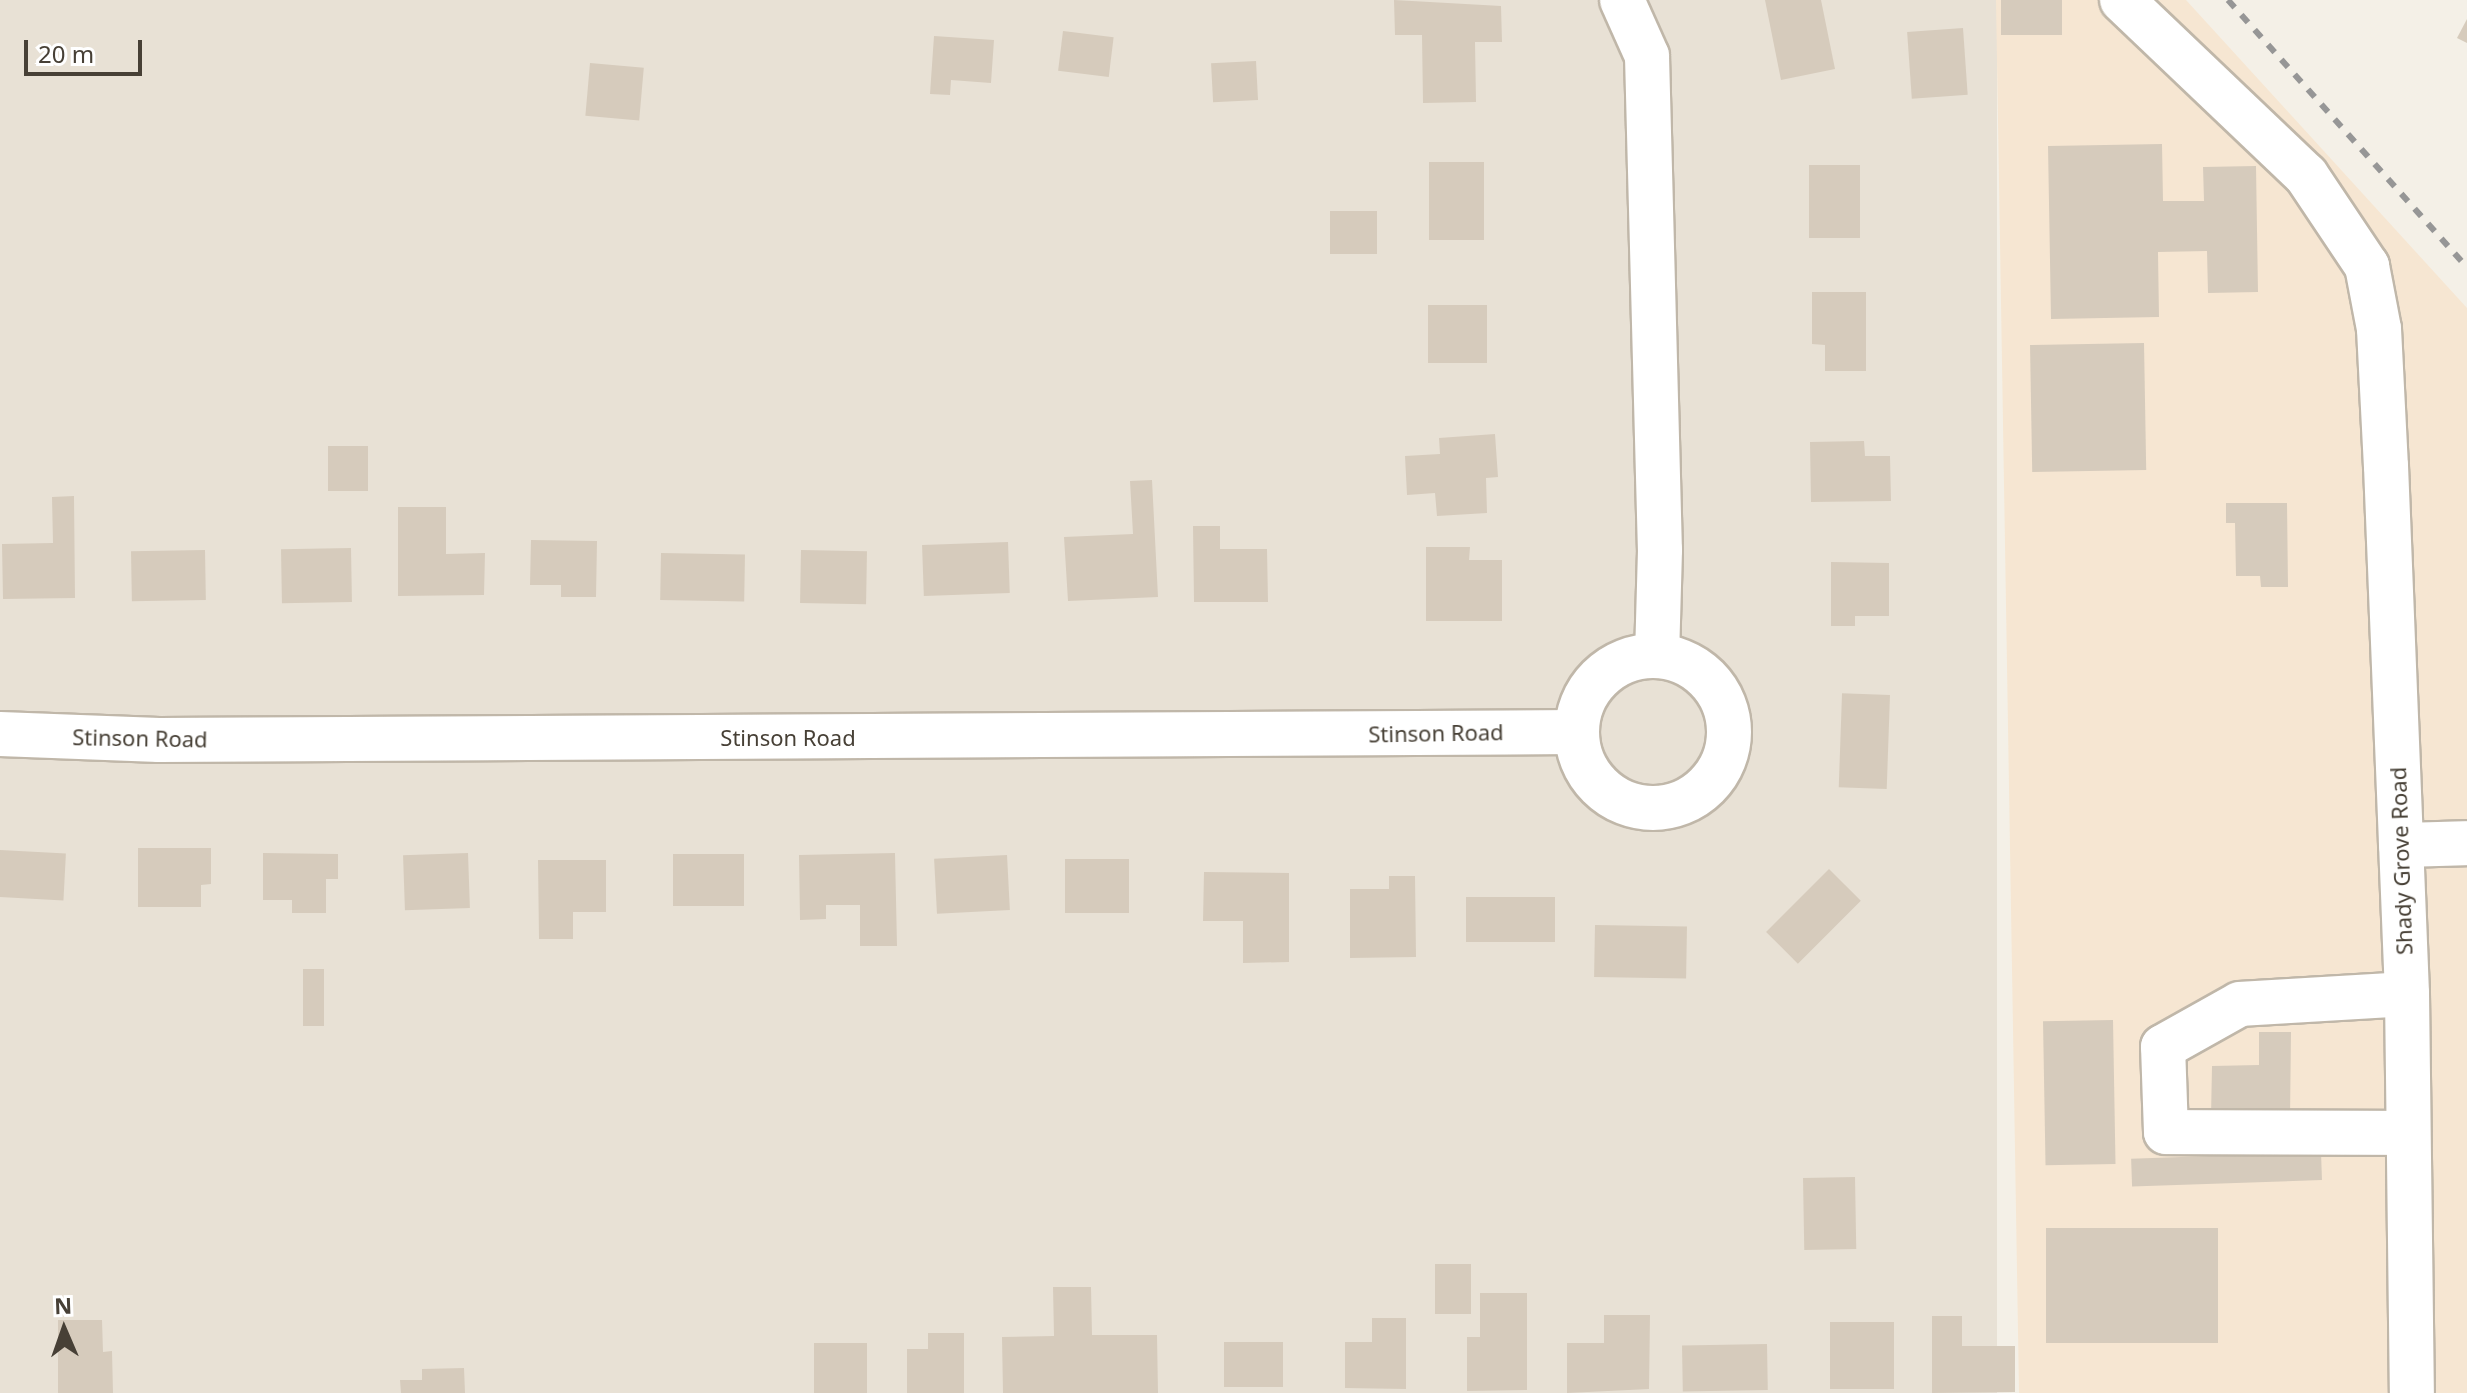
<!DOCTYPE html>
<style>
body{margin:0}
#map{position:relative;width:2467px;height:1393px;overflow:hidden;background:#f4f0e7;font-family:"Noto Sans",sans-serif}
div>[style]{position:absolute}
.residential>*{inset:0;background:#e8e1d5;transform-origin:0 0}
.commercial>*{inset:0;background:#f6e6d2}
.building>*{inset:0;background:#d6cbbc;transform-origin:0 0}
.roads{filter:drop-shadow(2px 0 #c0b7a9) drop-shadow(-2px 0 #c0b7a9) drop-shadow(0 2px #c0b7a9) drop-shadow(0 -2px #c0b7a9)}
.minor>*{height:44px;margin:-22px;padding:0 22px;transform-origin:22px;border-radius:22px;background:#fff}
.minor>.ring{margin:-22px;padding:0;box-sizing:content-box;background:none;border:44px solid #fff;border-radius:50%}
.rail>*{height:6px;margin-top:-3px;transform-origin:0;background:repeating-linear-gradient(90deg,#969696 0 10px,transparent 0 20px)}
span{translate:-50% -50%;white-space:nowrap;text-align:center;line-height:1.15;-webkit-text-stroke:6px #fff;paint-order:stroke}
.street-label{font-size:22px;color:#474036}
.north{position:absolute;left:24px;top:1289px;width:80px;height:80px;-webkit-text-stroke:6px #fff;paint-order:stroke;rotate:358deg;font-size:22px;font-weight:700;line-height:32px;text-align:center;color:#474036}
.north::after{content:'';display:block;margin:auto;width:28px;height:36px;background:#474036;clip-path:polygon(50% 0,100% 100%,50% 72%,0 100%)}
.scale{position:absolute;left:24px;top:40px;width:118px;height:36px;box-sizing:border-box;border:4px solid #474036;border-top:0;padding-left:10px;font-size:24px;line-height:28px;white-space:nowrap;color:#474036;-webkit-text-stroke:6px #fff;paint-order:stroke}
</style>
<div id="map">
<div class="residential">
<i style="left:0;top:0;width:1997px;height:1393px"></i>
</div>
<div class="commercial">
<i style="clip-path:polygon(1996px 0,2186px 0,2467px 308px,2467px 1393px,2019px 1393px)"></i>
</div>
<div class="building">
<i style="clip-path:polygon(1394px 0,1501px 6px,1502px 42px,1475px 42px,1476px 102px,1423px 103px,1422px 35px,1395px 35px)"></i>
<i style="clip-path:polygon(1765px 0,1821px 0,1835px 69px,1781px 80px)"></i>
<i style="left:2001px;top:0;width:61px;height:35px"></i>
<i style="clip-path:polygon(2467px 19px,2467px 43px,2457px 38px)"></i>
<i style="left:1963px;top:28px;width:67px;height:56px;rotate:86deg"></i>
<i style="left:1063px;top:31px;width:51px;height:40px;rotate:7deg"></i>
<i style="clip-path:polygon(934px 36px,994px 40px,991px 83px,951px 80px,950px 95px,930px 94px)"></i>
<i style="left:1256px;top:61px;width:39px;height:45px;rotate:87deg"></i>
<i style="left:590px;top:63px;width:54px;height:53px;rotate:5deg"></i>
<i style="clip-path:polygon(2162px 144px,2163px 201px,2204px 201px,2203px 167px,2256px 166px,2258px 292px,2208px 293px,2207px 251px,2158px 252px,2159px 317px,2051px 319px,2048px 146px)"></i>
<i style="left:1429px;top:162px;width:55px;height:78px"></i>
<i style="left:1809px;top:165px;width:51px;height:73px"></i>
<i style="left:1330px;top:211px;width:47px;height:43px"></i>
<i style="clip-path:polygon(1812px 292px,1866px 292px,1866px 371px,1825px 371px,1825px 345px,1812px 344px)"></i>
<i style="left:1428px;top:305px;width:59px;height:58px"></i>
<i style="left:2144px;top:343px;width:127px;height:114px;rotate:89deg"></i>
<i style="clip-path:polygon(1495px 434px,1498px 477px,1486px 478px,1487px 513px,1437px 516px,1435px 493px,1407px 495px,1405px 456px,1440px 454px,1439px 438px)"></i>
<i style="clip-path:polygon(1864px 441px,1865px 456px,1890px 456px,1891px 501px,1811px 502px,1810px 442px)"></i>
<i style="left:368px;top:446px;width:45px;height:40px;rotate:90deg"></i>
<i style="clip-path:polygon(1152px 480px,1158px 597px,1068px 601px,1064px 537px,1133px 534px,1130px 481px)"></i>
<i style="clip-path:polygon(74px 496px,75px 598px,3px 599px,2px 544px,53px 543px,52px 497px)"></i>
<i style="clip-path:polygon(2226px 503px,2287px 503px,2288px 587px,2261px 587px,2260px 576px,2236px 576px,2235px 523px,2226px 523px)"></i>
<i style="clip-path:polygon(398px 507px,446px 507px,446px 554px,485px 553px,484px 595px,398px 596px)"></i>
<i style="clip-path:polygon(1193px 526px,1220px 526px,1220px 549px,1267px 549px,1268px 602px,1194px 602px)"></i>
<i style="clip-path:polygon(531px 540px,597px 541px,596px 597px,561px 597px,561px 585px,530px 585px)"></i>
<i style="left:1008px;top:542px;width:51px;height:86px;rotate:88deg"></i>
<i style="clip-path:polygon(1426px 547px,1470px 547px,1469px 560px,1502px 560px,1502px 621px,1426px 621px)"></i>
<i style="left:351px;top:548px;width:54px;height:70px;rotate:89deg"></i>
<i style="left:205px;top:550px;width:50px;height:74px;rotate:89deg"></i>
<i style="left:801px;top:550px;width:66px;height:53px;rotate:1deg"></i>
<i style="left:661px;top:553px;width:84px;height:47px;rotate:1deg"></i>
<i style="clip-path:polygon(1831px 562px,1889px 563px,1889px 616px,1855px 616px,1855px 626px,1831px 626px)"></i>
<i style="left:1890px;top:695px;width:94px;height:48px;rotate:92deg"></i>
<i style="clip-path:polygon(138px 848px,211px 848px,211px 884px,201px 885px,201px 907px,138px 907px)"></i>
<i style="left:0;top:850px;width:66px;height:47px;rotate:3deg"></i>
<i style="clip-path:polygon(263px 853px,338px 854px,338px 879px,326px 879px,326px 913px,292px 913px,292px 900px,263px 900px)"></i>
<i style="left:468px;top:853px;width:55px;height:65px;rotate:88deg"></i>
<i style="clip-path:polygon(895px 853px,897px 946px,860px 946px,860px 905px,826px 905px,826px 919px,800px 920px,799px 855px)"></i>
<i style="left:744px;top:854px;width:52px;height:71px;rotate:90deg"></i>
<i style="left:1007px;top:855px;width:55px;height:73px;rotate:87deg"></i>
<i style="left:1129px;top:859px;width:54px;height:64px;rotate:90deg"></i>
<i style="clip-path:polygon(538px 860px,606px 860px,606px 912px,573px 912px,573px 939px,539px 939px)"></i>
<i style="left:1829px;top:869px;width:45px;height:89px;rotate:45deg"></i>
<i style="clip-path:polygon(1204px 872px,1289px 873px,1289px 962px,1243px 963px,1243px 921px,1203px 921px)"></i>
<i style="clip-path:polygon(1389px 876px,1415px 876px,1416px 957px,1350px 958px,1350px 889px,1389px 889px)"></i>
<i style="left:1466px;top:897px;width:89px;height:45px"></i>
<i style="left:1595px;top:925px;width:92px;height:52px;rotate:1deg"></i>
<i style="left:324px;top:969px;width:57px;height:21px;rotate:90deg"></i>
<i style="left:2113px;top:1020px;width:144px;height:70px;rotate:89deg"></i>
<i style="clip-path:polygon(2259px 1032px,2291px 1032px,2290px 1118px,2211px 1117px,2212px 1066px,2259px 1065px)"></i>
<i style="left:2321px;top:1152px;width:28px;height:190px;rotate:88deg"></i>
<i style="left:1855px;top:1177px;width:72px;height:52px;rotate:89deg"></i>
<i style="left:2218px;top:1228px;width:115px;height:172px;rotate:90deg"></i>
<i style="left:1435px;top:1264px;width:36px;height:50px"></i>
<i style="clip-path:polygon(1053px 1287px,1091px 1287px,1092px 1335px,1157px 1335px,1158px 1393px,1003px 1393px,1002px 1337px,1054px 1336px)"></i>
<i style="clip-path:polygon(1480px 1293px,1527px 1293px,1527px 1390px,1467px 1391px,1467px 1337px,1480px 1337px)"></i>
<i style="clip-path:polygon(1604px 1315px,1650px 1315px,1649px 1389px,1567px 1393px,1567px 1343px,1604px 1343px)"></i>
<i style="clip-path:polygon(1932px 1316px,1962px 1316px,1962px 1346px,2015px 1346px,2015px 1392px,1932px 1393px)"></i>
<i style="clip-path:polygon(1372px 1318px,1406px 1318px,1406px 1389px,1345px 1388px,1345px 1342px,1372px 1342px)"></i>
<i style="clip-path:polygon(58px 1320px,102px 1320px,103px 1352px,112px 1351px,113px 1393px,58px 1393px)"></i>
<i style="left:1830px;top:1322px;width:64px;height:67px"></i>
<i style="clip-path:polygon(928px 1333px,964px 1333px,964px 1393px,907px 1393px,907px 1349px,928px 1349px)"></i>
<i style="left:1224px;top:1342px;width:59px;height:45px"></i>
<i style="left:814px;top:1343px;width:53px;height:50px"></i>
<i style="left:1767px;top:1344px;width:46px;height:85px;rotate:89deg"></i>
<i style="clip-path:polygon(464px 1368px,465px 1393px,401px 1393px,400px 1380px,422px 1380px,422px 1369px)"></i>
</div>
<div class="roads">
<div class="minor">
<i style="left:1622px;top:0;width:61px;rotate:65.9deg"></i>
<i style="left:1647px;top:56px;width:494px;rotate:88.5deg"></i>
<i style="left:1660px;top:550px;width:106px;rotate:91.6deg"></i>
<i style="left:2122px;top:0;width:254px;rotate:43.6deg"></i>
<i style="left:2306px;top:175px;width:110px;rotate:56.2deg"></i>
<i style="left:2367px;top:266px;width:64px;rotate:79.2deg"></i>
<i style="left:2379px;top:329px;width:137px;rotate:87.1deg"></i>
<i style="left:2386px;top:466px;width:528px;rotate:87.72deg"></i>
<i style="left:2407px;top:994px;width:399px;rotate:89.3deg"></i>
<i class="ring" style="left:1577px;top:656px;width:108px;height:108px"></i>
<i style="left:0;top:734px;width:159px;rotate:2.2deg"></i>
<i style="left:159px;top:740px;width:1418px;rotate:-0.32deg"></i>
<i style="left:2401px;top:845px;width:66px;rotate:-1.7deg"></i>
<i style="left:2406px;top:1133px;width:240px;rotate:-179.8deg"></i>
<i style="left:2166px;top:1132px;width:85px;rotate:-92deg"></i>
<i style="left:2163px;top:1047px;width:88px;rotate:-29.2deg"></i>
<i style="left:2240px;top:1004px;width:167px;rotate:-3.4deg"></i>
</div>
</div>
<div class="rail">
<i style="left:2228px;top:0;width:358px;rotate:48.2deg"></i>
</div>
<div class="street-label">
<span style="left:1436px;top:733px;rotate:-1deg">Stinson Road</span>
<span style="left:140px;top:738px;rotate:1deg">Stinson Road</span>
<span style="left:788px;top:738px">Stinson Road</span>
<span style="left:2401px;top:861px;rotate:-92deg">Shady Grove Road</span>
</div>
<div class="north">N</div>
<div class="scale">20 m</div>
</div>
